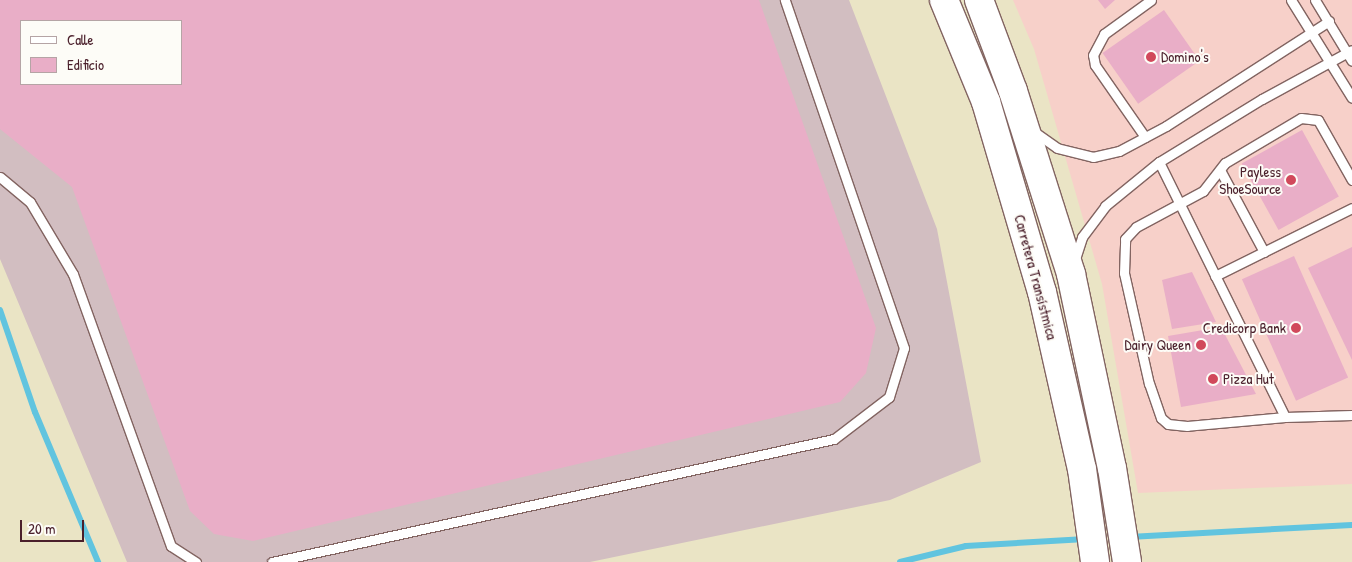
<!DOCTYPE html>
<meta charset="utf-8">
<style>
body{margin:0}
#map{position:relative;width:1352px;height:562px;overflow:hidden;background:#eae4c5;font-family:"Patrick Hand",sans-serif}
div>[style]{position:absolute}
.built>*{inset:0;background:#f7d0c9}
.industrial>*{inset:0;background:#d2bec1}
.stream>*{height:6px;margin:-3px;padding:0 3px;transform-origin:3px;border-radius:3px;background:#61c4df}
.building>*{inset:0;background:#e9aec7;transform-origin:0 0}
.roads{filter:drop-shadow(1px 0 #826461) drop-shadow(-1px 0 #826461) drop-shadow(0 1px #826461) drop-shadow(0 -1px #826461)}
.lane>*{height:9px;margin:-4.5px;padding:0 4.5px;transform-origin:4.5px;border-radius:4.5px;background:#fff}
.primary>*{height:28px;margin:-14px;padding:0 14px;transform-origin:14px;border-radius:14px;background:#fff}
.dots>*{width:14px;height:14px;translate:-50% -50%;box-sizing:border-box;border:2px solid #fdfcf7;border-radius:50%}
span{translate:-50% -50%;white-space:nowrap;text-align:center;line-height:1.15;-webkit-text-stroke:4px #fdfcf7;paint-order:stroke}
.poi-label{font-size:15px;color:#4a1f2b}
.left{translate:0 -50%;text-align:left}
.right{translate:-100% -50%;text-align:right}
.street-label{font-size:15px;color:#4a1f2b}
.legend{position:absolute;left:20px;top:20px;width:162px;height:65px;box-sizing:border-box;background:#fdfcf7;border:1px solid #b5a4a5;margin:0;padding:6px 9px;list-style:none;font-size:15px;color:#4a1f2b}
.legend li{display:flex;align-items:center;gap:10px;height:25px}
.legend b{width:25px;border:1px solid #b5a4a5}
.scale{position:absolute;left:20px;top:520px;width:64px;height:22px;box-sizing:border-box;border:2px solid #4a1f2b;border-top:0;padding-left:6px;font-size:15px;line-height:18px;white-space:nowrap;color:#4a1f2b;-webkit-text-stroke:4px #fdfcf7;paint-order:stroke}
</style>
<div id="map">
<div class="built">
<i style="clip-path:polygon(1013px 0,1352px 0,1352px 484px,1138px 493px,1102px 284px,1034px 49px)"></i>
</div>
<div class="industrial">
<i style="clip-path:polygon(evenodd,0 0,849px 0,937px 229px,981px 462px,890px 500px,590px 562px,127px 562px,0 259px,0 0,21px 21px,181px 21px,181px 84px,21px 84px,21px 21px)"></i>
</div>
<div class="stream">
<i style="left:0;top:310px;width:108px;rotate:71.1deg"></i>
<i style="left:35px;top:412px;width:163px;rotate:67.2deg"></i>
<i style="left:1129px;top:537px;width:223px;rotate:-3.1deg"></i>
<i style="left:900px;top:562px;width:68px;rotate:-13.6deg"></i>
<i style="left:966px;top:546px;width:120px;rotate:-3.3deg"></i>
</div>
<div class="building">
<i style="clip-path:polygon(evenodd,0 0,759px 0,876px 328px,866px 373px,840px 402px,253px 541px,214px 534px,190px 511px,72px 187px,0 129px,0 0,21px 21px,181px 21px,181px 84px,21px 84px,21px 21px)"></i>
<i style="clip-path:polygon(1098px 0,1115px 0,1105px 9px)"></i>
<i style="left:1164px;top:10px;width:62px;height:75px;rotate:55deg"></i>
<i style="left:1302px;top:130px;width:76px;height:69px;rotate:61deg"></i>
<i style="clip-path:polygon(1352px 247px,1352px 360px,1308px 268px)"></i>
<i style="left:1294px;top:256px;width:133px;height:57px;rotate:66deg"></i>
<i style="clip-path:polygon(1192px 272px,1216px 322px,1172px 329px,1162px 280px)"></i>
<i style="clip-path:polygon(1221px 327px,1256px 394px,1181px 407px,1168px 336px)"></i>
</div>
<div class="roads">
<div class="lane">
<i style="left:1291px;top:0;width:115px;rotate:58.1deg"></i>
<i style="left:1315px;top:0;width:71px;rotate:58.8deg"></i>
<i style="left:1033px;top:131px;width:29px;rotate:35deg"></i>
<i style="left:1057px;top:148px;width:37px;rotate:14deg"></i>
<i style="left:1093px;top:157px;width:27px;rotate:-13deg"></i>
<i style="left:1119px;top:151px;width:53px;rotate:-28deg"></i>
<i style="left:1166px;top:126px;width:194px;rotate:-32.8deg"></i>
<i style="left:1145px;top:137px;width:88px;rotate:-124.8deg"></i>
<i style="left:1095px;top:65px;width:10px;rotate:-101deg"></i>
<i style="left:1093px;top:55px;width:24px;rotate:-62deg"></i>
<i style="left:1104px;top:34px;width:58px;rotate:-35.9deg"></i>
<i style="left:1159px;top:162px;width:284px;rotate:63.7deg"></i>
<i style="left:1285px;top:417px;width:67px;rotate:-1.7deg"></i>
<i style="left:1220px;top:170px;width:93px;rotate:61.8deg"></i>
<i style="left:0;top:177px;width:39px;rotate:40deg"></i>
<i style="left:30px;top:202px;width:84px;rotate:59.2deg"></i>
<i style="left:73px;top:274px;width:289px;rotate:70.2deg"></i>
<i style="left:171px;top:546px;width:30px;rotate:33deg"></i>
<i style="left:1074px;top:262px;width:26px;rotate:-72deg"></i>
<i style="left:1082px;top:237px;width:39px;rotate:-53deg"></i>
<i style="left:1105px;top:206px;width:70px;rotate:-39.2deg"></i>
<i style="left:1159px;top:162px;width:121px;rotate:-31.5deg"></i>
<i style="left:1262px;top:99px;width:102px;rotate:-28.6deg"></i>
<i style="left:1215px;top:276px;width:153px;rotate:-26.4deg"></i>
<i style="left:1285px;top:417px;width:98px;rotate:174.8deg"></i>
<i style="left:1187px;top:426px;width:19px;rotate:-174deg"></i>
<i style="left:1168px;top:424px;width:9px;rotate:-139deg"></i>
<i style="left:1161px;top:418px;width:36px;rotate:-109deg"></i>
<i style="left:1149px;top:384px;width:114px;rotate:-102.7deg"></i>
<i style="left:1124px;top:273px;width:34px;rotate:-88deg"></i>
<i style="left:1125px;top:239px;width:16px;rotate:-47deg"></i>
<i style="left:1136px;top:227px;width:76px;rotate:-28.2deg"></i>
<i style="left:1203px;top:191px;width:36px;rotate:-52deg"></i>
<i style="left:1225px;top:163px;width:88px;rotate:-30.6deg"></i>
<i style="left:1301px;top:118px;width:17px;rotate:7deg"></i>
<i style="left:1318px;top:120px;width:69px;rotate:60.5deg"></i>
<i style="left:272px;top:562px;width:575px;rotate:-12.35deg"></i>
<i style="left:834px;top:439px;width:69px;rotate:-37.4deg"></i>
<i style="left:889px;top:397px;width:51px;rotate:-73deg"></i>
<i style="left:904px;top:348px;width:368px;rotate:-108.9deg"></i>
</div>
<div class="primary">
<i style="left:944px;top:0;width:110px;rotate:67.6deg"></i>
<i style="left:986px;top:102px;width:198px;rotate:73.6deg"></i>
<i style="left:1042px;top:292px;width:181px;rotate:77.3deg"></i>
<i style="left:1082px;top:469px;width:94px;rotate:82deg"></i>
<i style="left:979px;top:0;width:97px;rotate:69.5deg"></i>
<i style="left:1013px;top:91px;width:192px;rotate:72.4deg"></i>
<i style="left:1071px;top:274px;width:198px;rotate:78.1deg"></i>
<i style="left:1112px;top:468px;width:95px;rotate:80.9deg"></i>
</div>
</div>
<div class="dots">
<i style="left:1151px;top:57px;background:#d1495b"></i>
<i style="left:1291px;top:180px;background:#d1495b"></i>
<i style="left:1296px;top:328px;background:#d1495b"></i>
<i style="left:1201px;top:345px;background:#d1495b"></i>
<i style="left:1213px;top:379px;background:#d1495b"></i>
</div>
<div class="poi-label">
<span class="left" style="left:1161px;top:57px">Domino's</span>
<span class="right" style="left:1281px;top:180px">Payless<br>ShoeSource</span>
<span class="right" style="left:1286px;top:328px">Credicorp Bank</span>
<span class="right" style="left:1191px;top:345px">Dairy Queen</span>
<span class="left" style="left:1223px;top:379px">Pizza Hut</span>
</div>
<div class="street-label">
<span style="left:1036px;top:277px;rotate:75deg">Carretera Transístmica</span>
</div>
<ul class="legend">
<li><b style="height:6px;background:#fff"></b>Calle</li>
<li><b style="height:14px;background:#e9aec7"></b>Edificio</li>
</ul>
<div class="scale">20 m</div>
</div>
